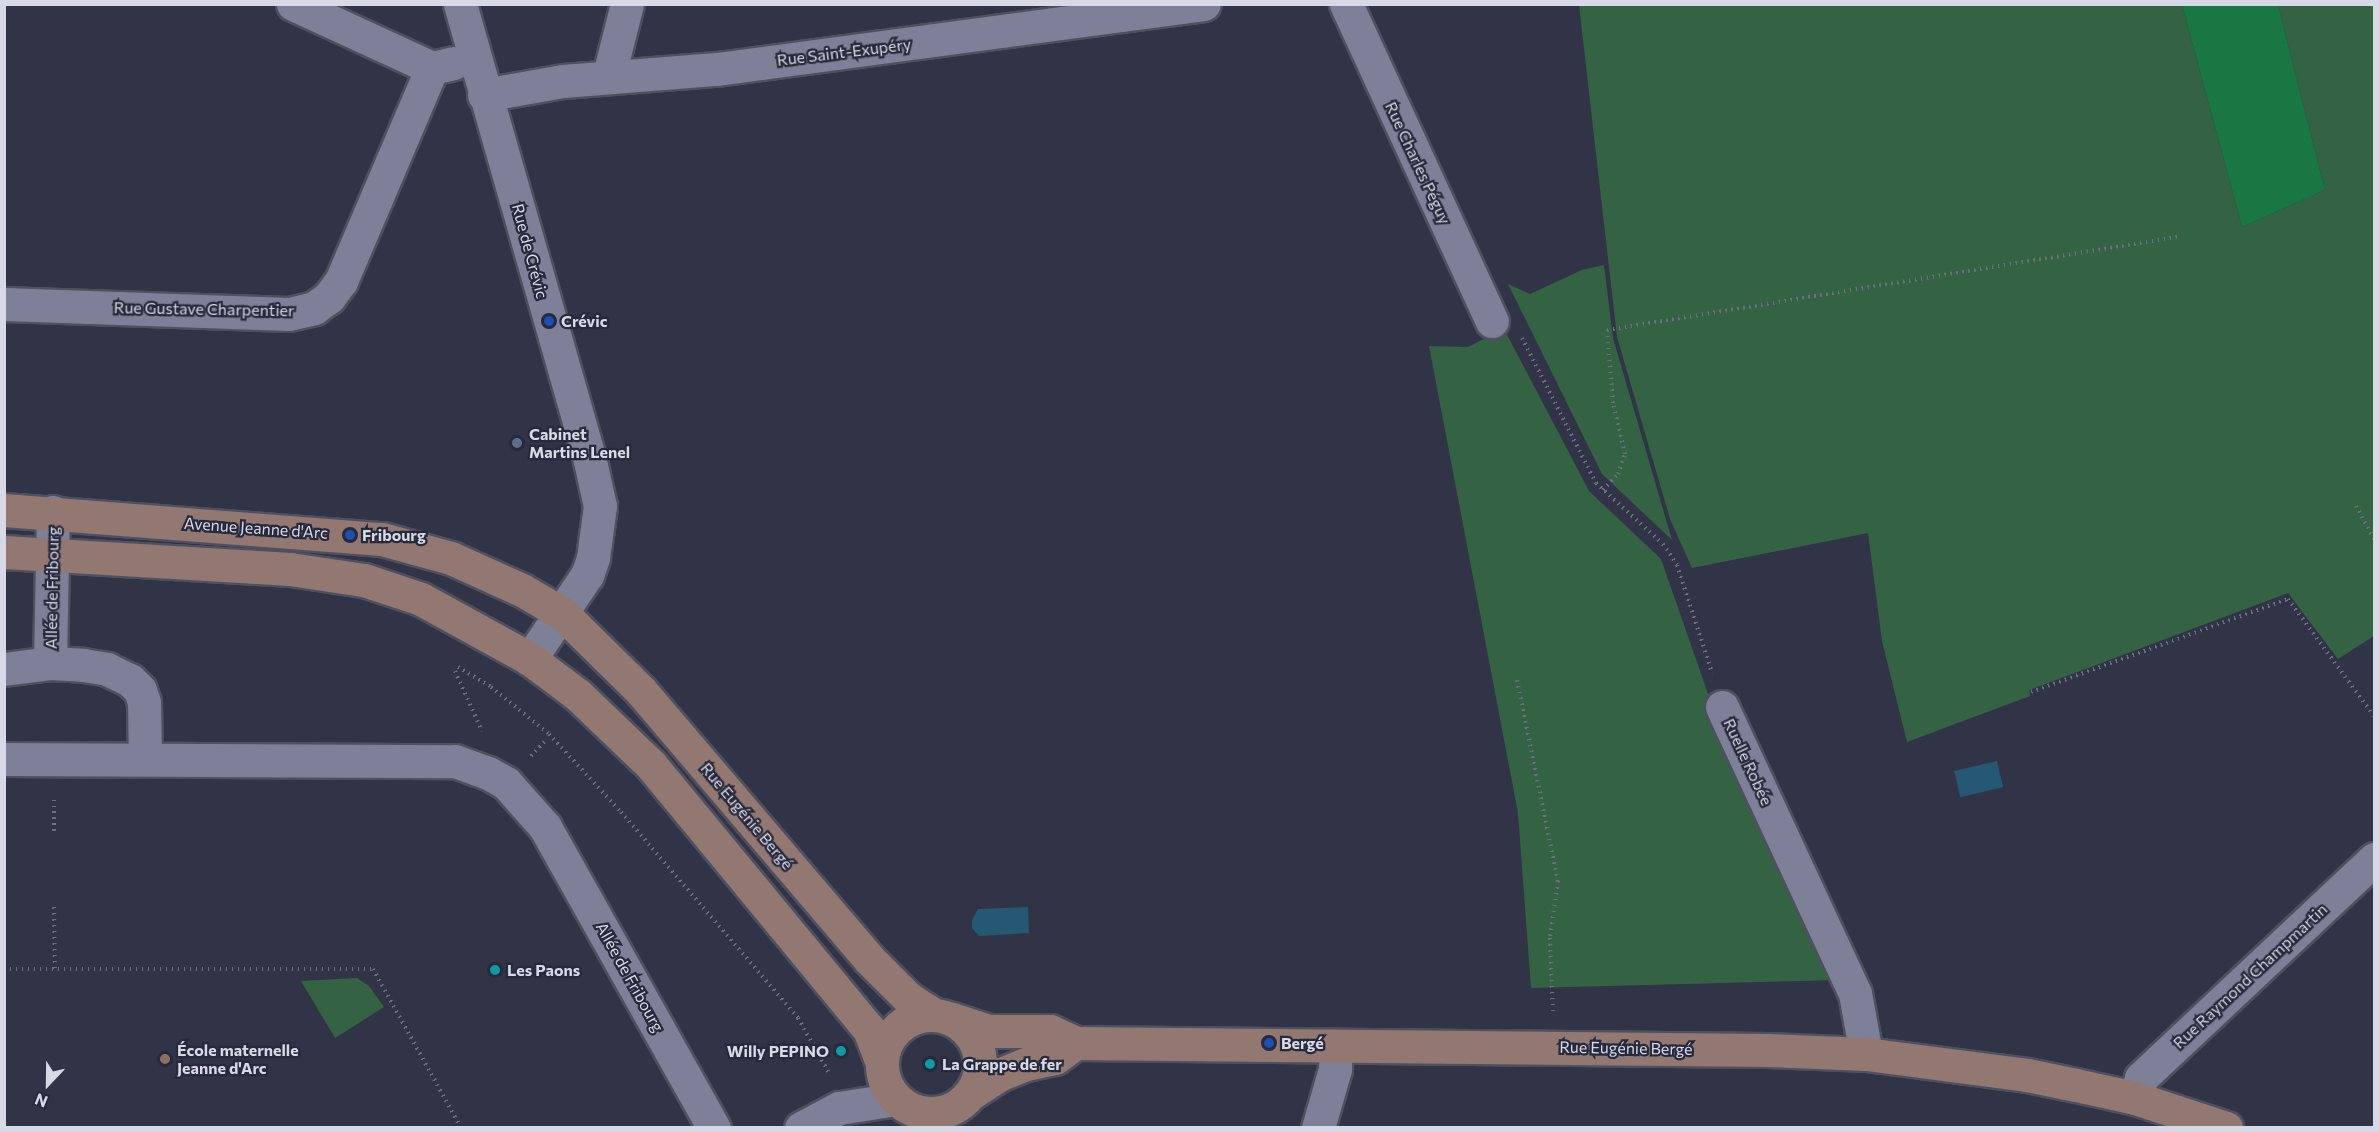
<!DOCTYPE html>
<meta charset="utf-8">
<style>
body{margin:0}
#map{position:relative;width:2379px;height:1132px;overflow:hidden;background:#313347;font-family:Commissioner,sans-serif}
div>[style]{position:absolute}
.green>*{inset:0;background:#346344}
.forest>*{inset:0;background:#187743}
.water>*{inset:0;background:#245873;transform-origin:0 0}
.path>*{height:4px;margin-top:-2px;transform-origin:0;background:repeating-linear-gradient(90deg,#6d6f81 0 1.5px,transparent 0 6px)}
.roads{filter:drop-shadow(2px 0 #4e5060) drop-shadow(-2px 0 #4e5060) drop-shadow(0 2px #4e5060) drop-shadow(0 -2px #4e5060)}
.street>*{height:33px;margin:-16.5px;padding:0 16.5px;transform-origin:16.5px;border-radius:16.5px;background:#7d8097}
.secondary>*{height:33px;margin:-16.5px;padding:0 16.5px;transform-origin:16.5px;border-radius:16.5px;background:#927871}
.secondary>.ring{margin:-16.5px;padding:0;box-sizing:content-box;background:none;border:33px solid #927871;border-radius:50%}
.dots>*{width:16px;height:16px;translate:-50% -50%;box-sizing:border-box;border:3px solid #27293c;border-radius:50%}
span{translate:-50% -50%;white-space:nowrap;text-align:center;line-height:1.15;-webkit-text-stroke:4.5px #27293c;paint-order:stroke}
.street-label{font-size:16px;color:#d7d9e6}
.poi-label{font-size:16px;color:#d7d9e6;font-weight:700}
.left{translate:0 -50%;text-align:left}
.right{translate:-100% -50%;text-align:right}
.frame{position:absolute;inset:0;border:6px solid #d7d9e6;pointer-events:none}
.north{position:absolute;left:18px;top:1054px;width:60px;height:60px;-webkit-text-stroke:4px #27293c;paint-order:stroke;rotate:202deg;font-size:16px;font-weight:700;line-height:24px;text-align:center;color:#d7d9e6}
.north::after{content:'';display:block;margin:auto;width:21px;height:27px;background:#d7d9e6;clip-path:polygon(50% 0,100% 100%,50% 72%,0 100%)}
</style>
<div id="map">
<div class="green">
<i style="clip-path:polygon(1579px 5px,2182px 5px,2242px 227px,2325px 190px,2278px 5px,2374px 5px,2374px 636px,2338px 659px,2288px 593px,2029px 690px,2030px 696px,1907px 742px,1882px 641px,1868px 533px,1692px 568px,1670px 519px,1617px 337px)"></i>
<i style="clip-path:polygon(1604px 265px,1613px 338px,1672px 540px,1602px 474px,1508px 284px,1530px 294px,1582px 270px)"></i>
<i style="clip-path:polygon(1504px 329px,1589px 491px,1661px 559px,1714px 711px,1840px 980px,1531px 988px,1518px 813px,1429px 346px,1468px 347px)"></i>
<i style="clip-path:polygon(357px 978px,369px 986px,384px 1007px,335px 1038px,301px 981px)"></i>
</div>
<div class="forest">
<i style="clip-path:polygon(2182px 5px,2278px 5px,2325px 190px,2242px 227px)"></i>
</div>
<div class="water">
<i style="left:1997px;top:761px;width:27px;height:44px;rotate:77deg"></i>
<i style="clip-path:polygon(1028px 907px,1029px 933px,979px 936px,972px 928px,972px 920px,978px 909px)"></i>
</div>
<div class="path">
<i style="left:1522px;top:338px;width:163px;rotate:63deg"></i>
<i style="left:1596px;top:483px;width:91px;rotate:42.3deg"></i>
<i style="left:1663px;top:544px;width:25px;rotate:56deg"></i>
<i style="left:1677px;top:565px;width:114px;rotate:72deg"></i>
<i style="left:1603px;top:490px;width:22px;rotate:-47deg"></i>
<i style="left:1618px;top:474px;width:21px;rotate:-71deg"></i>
<i style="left:1625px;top:454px;width:52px;rotate:-103.2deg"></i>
<i style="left:1613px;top:403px;width:73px;rotate:-94.7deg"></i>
<i style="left:1607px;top:330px;width:578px;rotate:-9.27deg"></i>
<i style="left:2356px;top:506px;width:38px;rotate:61deg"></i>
<i style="left:458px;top:667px;width:39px;rotate:31deg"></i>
<i style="left:491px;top:687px;width:75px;rotate:39deg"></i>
<i style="left:549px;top:734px;width:106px;rotate:47.3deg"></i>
<i style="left:621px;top:812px;width:272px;rotate:49.3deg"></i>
<i style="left:798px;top:1018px;width:63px;rotate:60.6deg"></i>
<i style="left:455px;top:671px;width:66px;rotate:65.8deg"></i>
<i style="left:1517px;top:680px;width:205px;rotate:78.5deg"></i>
<i style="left:1558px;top:881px;width:58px;rotate:98deg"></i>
<i style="left:1550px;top:938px;width:73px;rotate:87.6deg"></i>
<i style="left:2031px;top:692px;width:273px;rotate:-19.9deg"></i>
<i style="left:2288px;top:599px;width:145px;rotate:53.7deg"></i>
<i style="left:531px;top:756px;width:22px;rotate:-47deg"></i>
<i style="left:54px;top:831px;width:35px;rotate:-90deg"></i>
<i style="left:54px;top:907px;width:62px;rotate:89.1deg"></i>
<i style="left:4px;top:969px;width:369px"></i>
<i style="left:373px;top:969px;width:182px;rotate:61deg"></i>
</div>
<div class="roads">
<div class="street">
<i style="left:293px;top:4px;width:153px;rotate:24.7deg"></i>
<i style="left:432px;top:68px;width:22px;rotate:-13deg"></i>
<i style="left:460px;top:4px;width:475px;rotate:74.1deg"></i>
<i style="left:590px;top:461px;width:46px;rotate:77.5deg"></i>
<i style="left:600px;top:506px;width:52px;rotate:97.7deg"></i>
<i style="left:593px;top:558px;width:18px;rotate:109deg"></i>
<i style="left:587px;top:575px;width:102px;rotate:124.2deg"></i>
<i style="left:1346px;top:4px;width:349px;rotate:65.3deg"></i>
<i style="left:609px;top:75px;width:73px;rotate:-75.8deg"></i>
<i style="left:484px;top:95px;width:80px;rotate:-10deg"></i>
<i style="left:563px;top:81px;width:154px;rotate:-4.5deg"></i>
<i style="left:717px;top:69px;width:491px;rotate:-7.6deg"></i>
<i style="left:4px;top:304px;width:285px;rotate:2deg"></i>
<i style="left:289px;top:314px;width:26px;rotate:-13deg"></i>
<i style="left:314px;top:308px;width:19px;rotate:-36deg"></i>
<i style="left:329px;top:297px;width:20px;rotate:-53deg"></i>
<i style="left:341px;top:281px;width:232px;rotate:-66.9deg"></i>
<i style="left:50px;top:663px;width:151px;rotate:-88.9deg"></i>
<i style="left:4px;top:669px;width:46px;rotate:-7.4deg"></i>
<i style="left:50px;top:663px;width:33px;rotate:3deg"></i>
<i style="left:83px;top:665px;width:24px;rotate:9deg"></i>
<i style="left:107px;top:669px;width:25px;rotate:26deg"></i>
<i style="left:130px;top:680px;width:14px;rotate:45deg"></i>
<i style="left:140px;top:690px;width:13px;rotate:72deg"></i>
<i style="left:144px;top:702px;width:56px;rotate:89deg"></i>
<i style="left:1722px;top:707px;width:315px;rotate:65.1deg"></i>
<i style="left:1855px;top:993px;width:62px;rotate:79.8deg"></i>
<i style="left:4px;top:759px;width:451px;rotate:0.3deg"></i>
<i style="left:455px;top:761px;width:35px;rotate:20deg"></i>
<i style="left:488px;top:773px;width:21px;rotate:29deg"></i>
<i style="left:506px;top:783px;width:59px;rotate:48.4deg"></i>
<i style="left:545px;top:827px;width:345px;rotate:60.7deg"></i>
<i style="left:2135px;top:1098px;width:21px;rotate:-73deg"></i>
<i style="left:2141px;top:1078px;width:320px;rotate:-43.2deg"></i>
<i style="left:801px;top:1128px;width:43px;rotate:-27.8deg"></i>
<i style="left:839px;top:1108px;width:58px;rotate:-9deg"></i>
<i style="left:1318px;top:1128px;width:61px;rotate:-73.9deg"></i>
<i style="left:1335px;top:1069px;width:23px;rotate:-88deg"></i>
</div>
<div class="secondary">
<i style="left:4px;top:510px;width:379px;rotate:4.4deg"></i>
<i style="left:382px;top:539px;width:72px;rotate:15.4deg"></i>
<i style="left:451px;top:558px;width:78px;rotate:24.3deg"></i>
<i style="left:522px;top:590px;width:48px;rotate:30.3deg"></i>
<i style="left:563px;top:614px;width:110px;rotate:44.6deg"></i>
<i style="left:641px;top:691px;width:352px;rotate:49.6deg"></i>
<i style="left:869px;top:959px;width:55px;rotate:45deg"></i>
<i style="left:908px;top:998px;width:30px;rotate:33deg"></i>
<i style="left:4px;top:552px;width:287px;rotate:3.4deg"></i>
<i style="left:290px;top:569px;width:75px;rotate:8.5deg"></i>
<i style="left:364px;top:580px;width:60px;rotate:18.4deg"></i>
<i style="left:421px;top:599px;width:124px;rotate:28.8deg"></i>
<i style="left:530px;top:659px;width:60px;rotate:36.9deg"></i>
<i style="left:578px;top:695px;width:101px;rotate:43.8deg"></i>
<i style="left:651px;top:765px;width:342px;rotate:50.5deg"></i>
<i style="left:869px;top:1029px;width:34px;rotate:69deg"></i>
<i class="ring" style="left:882px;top:1015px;width:65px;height:65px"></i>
<i style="left:952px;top:1019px;width:40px;rotate:18deg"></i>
<i style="left:990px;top:1031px;width:60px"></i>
<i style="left:1050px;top:1031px;width:29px;rotate:25deg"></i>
<i style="left:1076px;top:1043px;width:692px;rotate:0.58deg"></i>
<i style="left:1768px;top:1050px;width:98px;rotate:2.3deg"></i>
<i style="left:1866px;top:1054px;width:162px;rotate:7.4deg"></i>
<i style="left:2027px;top:1075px;width:50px;rotate:11.5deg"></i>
<i style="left:2076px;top:1085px;width:60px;rotate:12.4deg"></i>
<i style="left:2135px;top:1098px;width:96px;rotate:18.2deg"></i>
<i style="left:973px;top:1092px;width:33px;rotate:-33deg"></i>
<i style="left:1001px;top:1074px;width:27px;rotate:-22deg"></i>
<i style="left:1026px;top:1064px;width:30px;rotate:-12deg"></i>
<i style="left:1055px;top:1058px;width:26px;rotate:-36deg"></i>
</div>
</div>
<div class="dots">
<i style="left:549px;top:321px;background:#1a4fb4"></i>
<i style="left:517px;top:443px;background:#5c6f8a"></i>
<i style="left:350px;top:535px;background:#1a4fb4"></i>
<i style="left:495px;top:970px;background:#0f9aa8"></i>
<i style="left:1269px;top:1043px;background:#1a4fb4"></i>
<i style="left:841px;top:1051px;background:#0f9aa8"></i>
<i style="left:165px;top:1059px;background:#8d6e63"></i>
<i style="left:930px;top:1064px;background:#0f9aa8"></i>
</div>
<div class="street-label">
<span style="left:844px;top:52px;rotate:-7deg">Rue Saint-Exupéry</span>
<span style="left:1418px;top:163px;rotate:65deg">Rue Charles Péguy</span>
<span style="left:530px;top:251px;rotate:75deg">Rue de Crévic</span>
<span style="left:204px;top:309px;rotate:1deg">Rue Gustave Charpentier</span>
<span style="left:256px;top:528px;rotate:4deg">Avenue Jeanne d'Arc</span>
<span style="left:52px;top:588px;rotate:-89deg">Allée de Fribourg</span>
<span style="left:1748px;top:762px;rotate:65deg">Ruelle Robée</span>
<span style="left:747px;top:816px;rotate:50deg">Rue Eugénie Bergé</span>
<span style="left:2250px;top:976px;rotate:-43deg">Rue Raymond Champmartin</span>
<span style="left:630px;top:977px;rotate:61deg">Allée de Fribourg</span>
<span style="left:1626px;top:1048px;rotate:1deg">Rue Eugénie Bergé</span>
</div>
<div class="poi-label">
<span class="left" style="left:561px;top:321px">Crévic</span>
<span class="left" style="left:529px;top:443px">Cabinet<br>Martins Lenel</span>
<span class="left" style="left:362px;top:535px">Fribourg</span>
<span class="left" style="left:507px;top:970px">Les Paons</span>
<span class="left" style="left:1281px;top:1043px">Bergé</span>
<span class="left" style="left:177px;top:1059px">École maternelle<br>Jeanne d'Arc</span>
<span class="right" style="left:829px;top:1051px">Willy PEPINO</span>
<span class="left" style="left:942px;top:1064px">La Grappe de fer</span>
</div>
<div class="frame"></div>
<div class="north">N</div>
</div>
